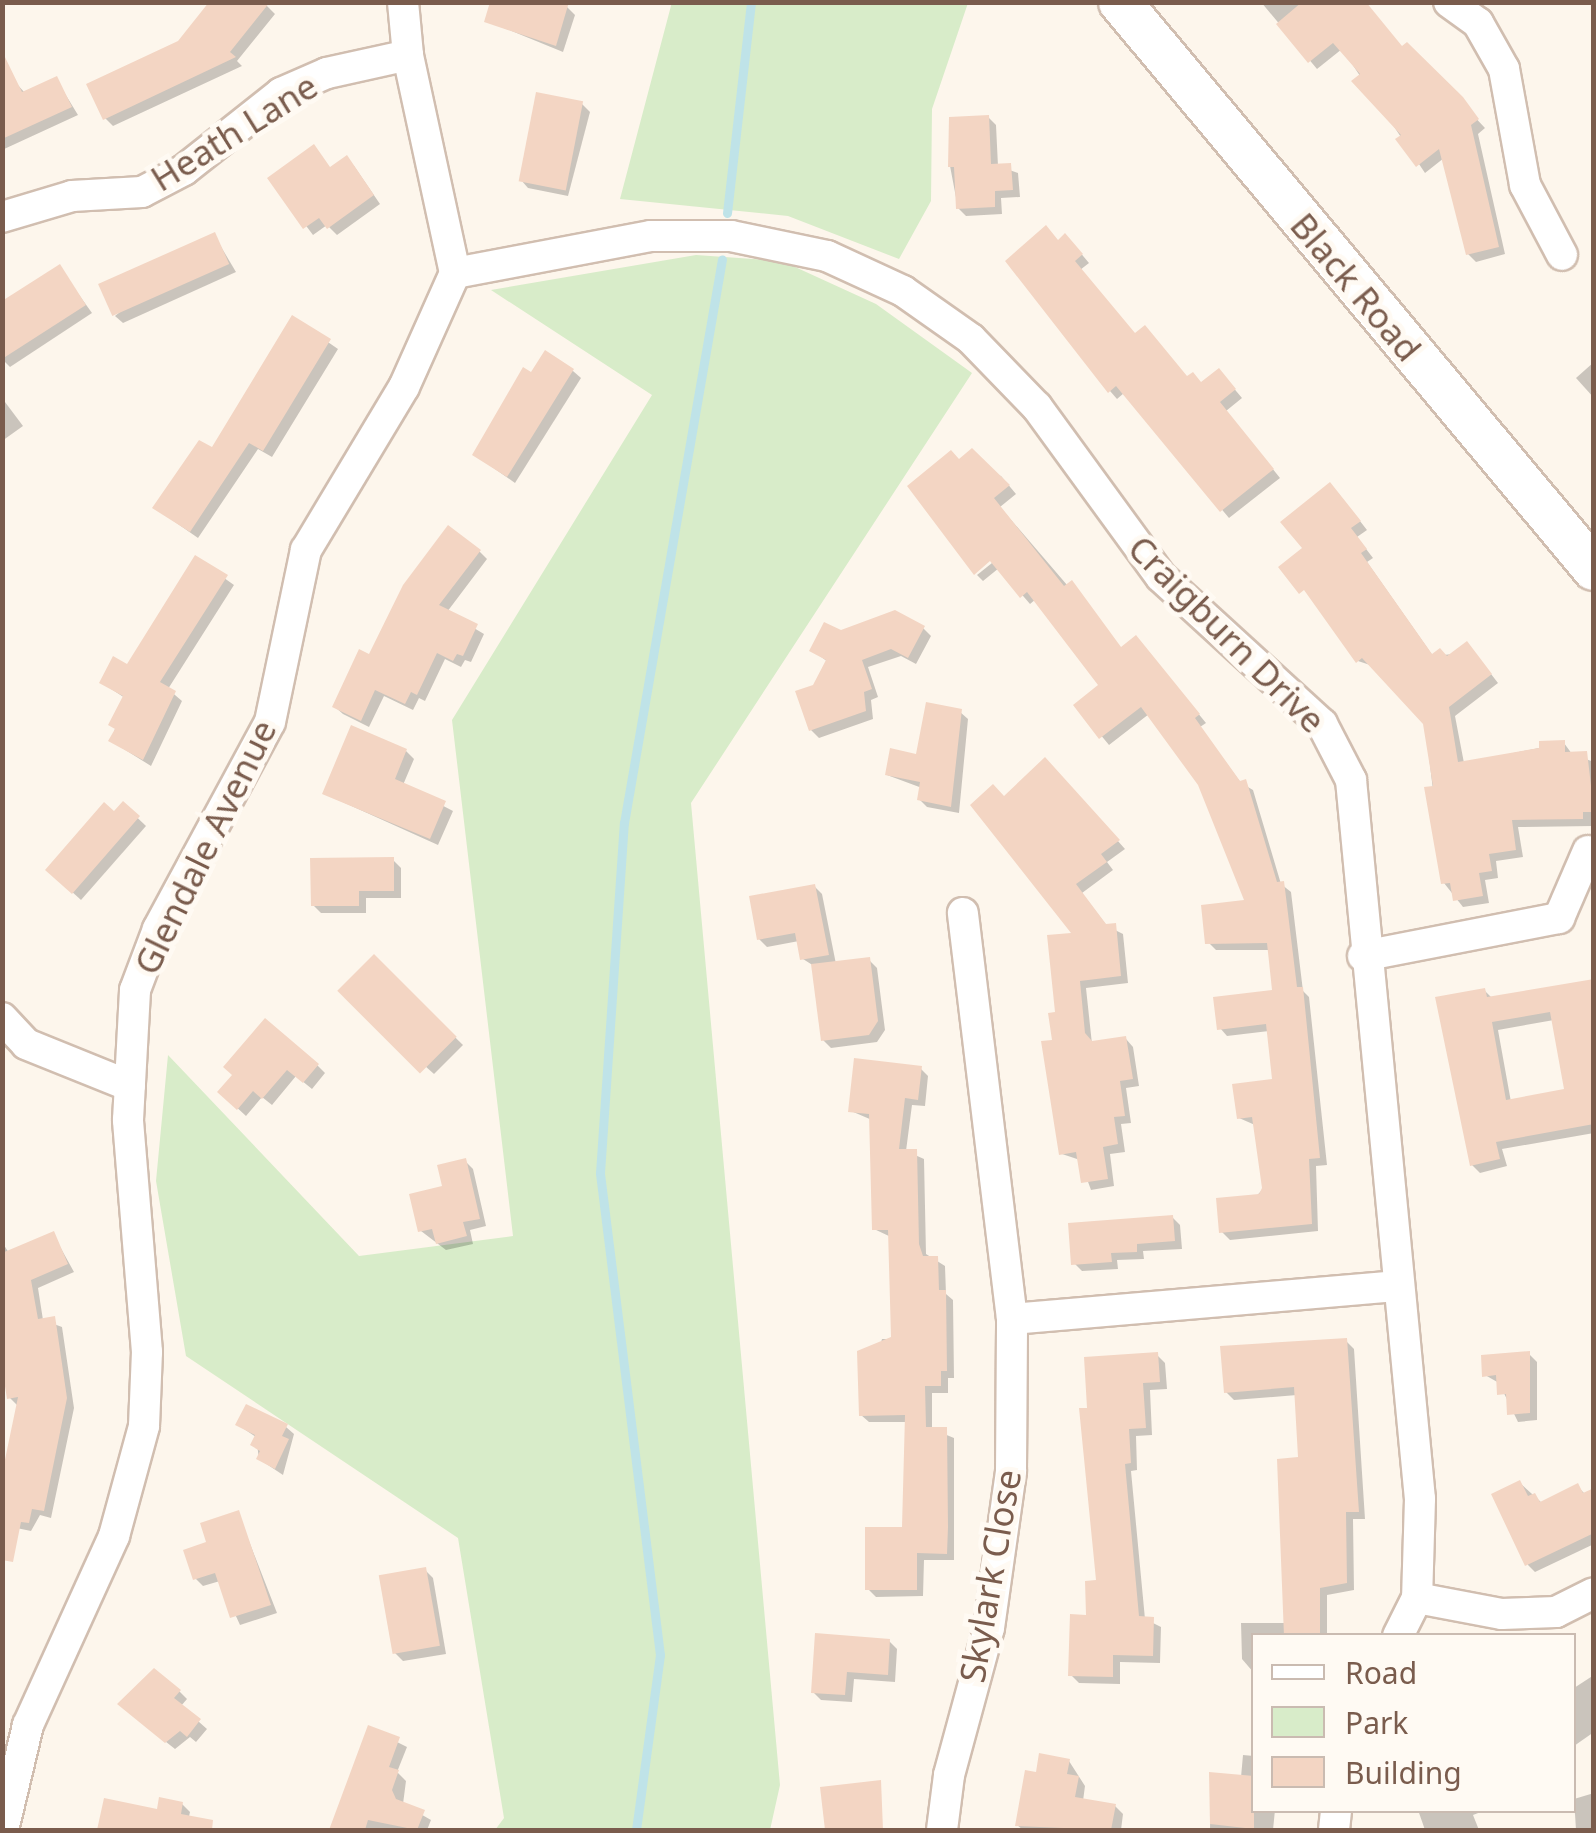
<!DOCTYPE html>
<style>
body{margin:0}
#map{position:relative;width:1596px;height:1833px;overflow:hidden;background:#fdf6ec;font-family:"Noto Sans",sans-serif}
div>[style]{position:absolute}
.green>*{inset:0;background:#d8ecc9}
.shadow>*{inset:0;background:#0003}
.stream>*{height:9px;margin:-4.5px;padding:0 4.5px;transform-origin:4.5px;border-radius:4.5px;background:#bfe3e8}
.building>*{inset:0;background:#f3d5c3;transform-origin:0 0}
.roads{filter:drop-shadow(2px 0 #d1beb0) drop-shadow(-2px 0 #d1beb0) drop-shadow(0 2px #d1beb0) drop-shadow(0 -2px #d1beb0)}
.street>*{height:30px;margin:-15px;padding:0 15px;transform-origin:15px;border-radius:15px;background:#fff}
.secondary>*{height:42px;margin:-21px;padding:0 21px;transform-origin:21px;border-radius:21px;background:#fff}
span{translate:-50% -50%;white-space:nowrap;text-align:center;line-height:1.15;-webkit-text-stroke:10px #fffaf3;paint-order:stroke}
.street-label{font-size:35px;color:#7a5c4d}
.frame{position:absolute;inset:0;border:5px solid #7a5c4d;pointer-events:none}
.legend{position:absolute;left:1251px;top:1633px;width:325px;height:180px;box-sizing:border-box;background:#fffaf3;border:2px solid #cabbb1;margin:0;padding:12px 18px;list-style:none;font-size:30px;color:#7a5c4d}
.legend li{display:flex;align-items:center;gap:20px;height:50px}
.legend b{width:50px;border:2px solid #cabbb1}
</style>
<div id="map">
<div class="green">
<i style="clip-path:polygon(672px 2px,968px 3px,932px 109px,931px 201px,899px 259px,788px 216px,620px 199px)"></i>
<i style="clip-path:polygon(696px 255px,782px 261px,876px 304px,972px 373px,691px 803px,780px 1785px,770px 1830px,495px 1830px,504px 1818px,458px 1538px,186px 1356px,156px 1181px,168px 1055px,359px 1256px,513px 1236px,452px 720px,652px 395px,491px 290px)"></i>
</div>
<div class="shadow">
<i style="clip-path:polygon(263px 2px,275px 14px,237px 61px,242px 66px,113px 126px,105px 118px)"></i>
<i style="clip-path:polygon(1261px 2px,1364px 2px,1402px 48px,1407px 45px,1485px 128px,1478px 134px,1505px 254px,1476px 262px,1468px 254px,1444px 158px,1425px 173px,1342px 49px,1317px 69px)"></i>
<i style="clip-path:polygon(567px 7px,575px 15px,563px 52px,487px 21px)"></i>
<i style="clip-path:polygon(56px 79px,78px 115px,2px 150px,2px 92px,16px 83px,25px 93px)"></i>
<i style="clip-path:polygon(582px 104px,590px 112px,568px 196px,528px 188px,521px 180px)"></i>
<i style="clip-path:polygon(988px 117px,996px 125px,998px 166px,1018px 173px,1020px 197px,1001px 198px,1002px 214px,966px 216px,958px 208px,950px 166px)"></i>
<i style="clip-path:polygon(354px 166px,380px 204px,337px 235px,327px 225px,313px 235px,270px 178px)"></i>
<i style="clip-path:polygon(214px 235px,236px 272px,123px 323px,115px 316px)"></i>
<i style="clip-path:polygon(1059px 242px,1073px 244px,1089px 263px,1080px 270px,1136px 336px,1188px 379px,1202px 384px,1226px 379px,1242px 398px,1226px 411px,1280px 478px,1229px 518px,1124px 393px,1117px 399px,1110px 391px)"></i>
<i style="clip-path:polygon(59px 267px,92px 313px,10px 367px,2px 359px,2px 304px)"></i>
<i style="clip-path:polygon(293px 318px,338px 349px,272px 457px,258px 449px,198px 538px,155px 508px,213px 450px)"></i>
<i style="clip-path:polygon(1594px 362px,1594px 398px,1576px 378px)"></i>
<i style="clip-path:polygon(573px 371px,581px 378px,515px 483px,475px 455px,532px 376px)"></i>
<i style="clip-path:polygon(2px 398px,23px 426px,2px 441px)"></i>
<i style="clip-path:polygon(959px 462px,1001px 476px,1016px 494px,1000px 507px,1122px 649px,1143px 646px,1206px 723px,1200px 727px,1241px 783px,1253px 790px,1281px 884px,1291px 892px,1303px 991px,1309px 997px,1327px 1165px,1316px 1166px,1318px 1231px,1230px 1240px,1222px 1232px,1264px 1188px,1255px 1125px,1239px 1118px,1275px 1081px,1269px 1031px,1227px 1036px,1220px 1028px,1274px 992px,1270px 950px,1216px 950px,1208px 942px,1247px 902px,1200px 784px,1149px 714px,1109px 745px,1076px 705px,1102px 686px,1036px 599px,1030px 604px,999px 568px,983px 581px,977px 575px,1002px 555px)"></i>
<i style="clip-path:polygon(1338px 493px,1367px 530px,1357px 537px,1373px 558px,1367px 562px,1433px 656px,1474px 652px,1498px 683px,1455px 716px,1464px 763px,1564px 743px,1572px 754px,1594px 762px,1594px 826px,1518px 827px,1523px 857px,1496px 861px,1498px 878px,1485px 880px,1489px 903px,1463px 907px,1444px 883px,1425px 723px,1370px 665px,1358px 661px,1313px 597px,1281px 568px,1305px 548px)"></i>
<i style="clip-path:polygon(479px 551px,487px 559px,447px 612px,484px 634px,471px 662px,465px 660px,461px 667px,445px 659px,425px 701px,419px 698px,413px 710px,384px 696px,369px 727px,343px 714px,335px 707px,370px 658px)"></i>
<i style="clip-path:polygon(196px 558px,234px 585px,168px 689px,182px 701px,151px 766px,111px 741px,125px 698px,102px 683px,128px 667px)"></i>
<i style="clip-path:polygon(923px 628px,931px 636px,916px 664px,901px 656px,868px 667px,878px 697px,871px 700px,873px 719px,819px 738px,811px 730px,815px 687px,828px 662px,812px 650px,841px 633px)"></i>
<i style="clip-path:polygon(960px 712px,968px 719px,959px 813px,927px 807px,919px 799px,922px 788px,887px 775px,918px 757px)"></i>
<i style="clip-path:polygon(406px 751px,414px 759px,403px 785px,453px 811px,438px 845px,325px 794px)"></i>
<i style="clip-path:polygon(1053px 768px,1125px 849px,1107px 862px,1113px 870px,1082px 893px,1107px 926px,1123px 934px,1128px 983px,1086px 988px,1092px 1044px,1126px 1039px,1133px 1047px,1139px 1086px,1126px 1088px,1131px 1123px,1121px 1124px,1125px 1152px,1110px 1154px,1114px 1186px,1091px 1190px,1080px 1160px,1062px 1154px,1055px 1042px,1076px 935px,1004px 799px)"></i>
<i style="clip-path:polygon(123px 804px,146px 826px,81px 900px,48px 870px)"></i>
<i style="clip-path:polygon(393px 860px,401px 868px,401px 898px,366px 898px,366px 913px,321px 913px,313px 905px)"></i>
<i style="clip-path:polygon(814px 886px,822px 894px,836px 964px,869px 960px,877px 968px,885px 1030px,877px 1042px,831px 1048px,823px 1040px,814px 966px,803px 959px,799px 941px,767px 947px,759px 939px)"></i>
<i style="clip-path:polygon(374px 958px,463px 1045px,434px 1074px,349px 998px)"></i>
<i style="clip-path:polygon(evenodd,1594px 981px,1594px 1133px,1502px 1149px,1507px 1166px,1480px 1173px,1472px 1165px,1484px 990px,1493px 999px,1594px 981px,1554px 1020px,1567px 1091px,1511px 1102px,1498px 1030px,1554px 1020px)"></i>
<i style="clip-path:polygon(317px 1065px,325px 1073px,312px 1089px,296px 1076px,272px 1105px,262px 1097px,246px 1116px,220px 1092px,235px 1075px)"></i>
<i style="clip-path:polygon(920px 1068px,928px 1076px,925px 1106px,912px 1105px,906px 1151px,924px 1159px,926px 1254px,945px 1266px,946px 1294px,953px 1300px,954px 1378px,948px 1378px,948px 1393px,932px 1393px,932px 1429px,954px 1438px,954px 1560px,924px 1560px,923px 1596px,876px 1597px,868px 1589px,904px 1530px,907px 1422px,869px 1422px,861px 1415px,882px 1339px,894px 1339px,891px 1237px,874px 1229px,872px 1120px,851px 1111px)"></i>
<i style="clip-path:polygon(465px 1161px,473px 1169px,486px 1226px,470px 1230px,473px 1244px,446px 1250px,421px 1231px)"></i>
<i style="clip-path:polygon(1172px 1217px,1180px 1225px,1182px 1249px,1143px 1251px,1144px 1259px,1117px 1260px,1118px 1269px,1082px 1271px,1074px 1263px)"></i>
<i style="clip-path:polygon(53px 1234px,74px 1272px,38px 1288px,43px 1320px,62px 1327px,74px 1408px,51px 1518px,40px 1515px,31px 1531px,2px 1525px,19px 1407px,10px 1398px,2px 1350px,2px 1242px,9px 1253px)"></i>
<i style="clip-path:polygon(1346px 1341px,1354px 1349px,1365px 1519px,1353px 1519px,1354px 1590px,1327px 1595px,1327px 1636px,1254px 1636px,1254px 1673px,1242px 1659px,1241px 1623px,1287px 1623px,1301px 1460px,1297px 1395px,1234px 1400px,1226px 1392px)"></i>
<i style="clip-path:polygon(1529px 1354px,1537px 1362px,1537px 1420px,1518px 1422px,1499px 1383px,1485px 1375px)"></i>
<i style="clip-path:polygon(1157px 1355px,1165px 1363px,1167px 1389px,1150px 1390px,1152px 1435px,1136px 1436px,1137px 1470px,1131px 1471px,1145px 1619px,1161px 1627px,1160px 1663px,1120px 1662px,1120px 1684px,1079px 1683px,1071px 1675px,1099px 1583px,1090px 1410px)"></i>
<i style="clip-path:polygon(238px 1425px,286px 1427px,294px 1434px,283px 1475px,259px 1459px,256px 1437px)"></i>
<i style="clip-path:polygon(1520px 1483px,1542px 1503px,1577px 1486px,1585px 1494px,1594px 1490px,1594px 1544px,1535px 1572px,1528px 1565px)"></i>
<i style="clip-path:polygon(238px 1513px,277px 1613px,240px 1625px,220px 1581px,203px 1586px,195px 1578px,209px 1544px)"></i>
<i style="clip-path:polygon(425px 1570px,433px 1578px,446px 1654px,403px 1661px,395px 1653px)"></i>
<i style="clip-path:polygon(889px 1641px,897px 1649px,895px 1682px,854px 1679px,852px 1702px,821px 1700px,813px 1692px)"></i>
<i style="clip-path:polygon(1594px 1675px,1594px 1732px,1574px 1746px,1574px 1688px)"></i>
<i style="clip-path:polygon(179px 1691px,187px 1699px,181px 1706px,207px 1729px,196px 1742px,190px 1737px,175px 1749px,128px 1712px)"></i>
<i style="clip-path:polygon(369px 1728px,407px 1747px,397px 1772px,406px 1781px,403px 1804px,431px 1820px,427px 1830px,332px 1830px)"></i>
<i style="clip-path:polygon(1243px 1755px,1254px 1756px,1254px 1810px,1275px 1810px,1273px 1830px,1210px 1830px,1211px 1775px,1241px 1777px)"></i>
<i style="clip-path:polygon(1069px 1761px,1085px 1786px,1083px 1801px,1115px 1806px,1123px 1814px,1121px 1830px,1023px 1830px,1017px 1825px,1038px 1775px)"></i>
<i style="clip-path:polygon(1594px 1793px,1594px 1830px,1576px 1830px,1574px 1799px)"></i>
<i style="clip-path:polygon(106px 1801px,159px 1812px,182px 1804px,190px 1812px,186px 1830px,100px 1830px)"></i>
<i style="clip-path:polygon(1418px 1810px,1486px 1810px,1473px 1815px,1479px 1830px,1425px 1830px)"></i>
</div>
<div class="stream">
<i style="left:727px;top:213px;width:212px;rotate:-83.5deg"></i>
<i style="left:636px;top:1830px;width:177px;rotate:-82.2deg"></i>
<i style="left:660px;top:1655px;width:486px;rotate:-97.1deg"></i>
<i style="left:600px;top:1173px;width:351px;rotate:-86.1deg"></i>
<i style="left:624px;top:823px;width:572px;rotate:-80.14deg"></i>
</div>
<div class="building">
<i style="clip-path:polygon(209px 2px,270px 2px,230px 52px,236px 57px,103px 120px,86px 84px,178px 41px)"></i>
<i style="clip-path:polygon(490px 2px,569px 2px,556px 46px,484px 22px)"></i>
<i style="clip-path:polygon(1302px 2px,1366px 2px,1402px 46px,1407px 42px,1463px 97px,1479px 119px,1471px 125px,1499px 247px,1466px 255px,1439px 149px,1416px 167px,1395px 139px,1401px 135px,1351px 81px,1360px 74px,1333px 43px,1308px 63px,1276px 24px)"></i>
<i style="clip-path:polygon(2px 51px,22px 92px,57px 76px,72px 107px,2px 139px)"></i>
<i style="left:536px;top:92px;width:48px;height:91px;rotate:11deg"></i>
<i style="clip-path:polygon(989px 115px,991px 164px,1011px 163px,1013px 190px,995px 191px,995px 207px,956px 209px,954px 167px,948px 167px,949px 117px)"></i>
<i style="clip-path:polygon(314px 144px,330px 167px,347px 155px,374px 195px,327px 229px,319px 218px,303px 229px,267px 178px)"></i>
<i style="clip-path:polygon(1046px 225px,1058px 240px,1065px 233px,1083px 254px,1075px 261px,1135px 333px,1145px 325px,1187px 376px,1193px 372px,1201px 382px,1219px 368px,1236px 389px,1220px 402px,1274px 469px,1220px 512px,1116px 386px,1108px 393px,1005px 261px)"></i>
<i style="left:215px;top:232px;width:35px;height:128px;rotate:66deg"></i>
<i style="clip-path:polygon(60px 264px,86px 305px,2px 359px,2px 301px)"></i>
<i style="clip-path:polygon(292px 315px,331px 339px,263px 451px,249px 443px,190px 532px,152px 508px,199px 440px,212px 447px)"></i>
<i style="clip-path:polygon(545px 350px,574px 369px,507px 477px,472px 455px,523px 367px,531px 372px)"></i>
<i style="clip-path:polygon(972px 448px,1010px 485px,994px 498px,1064px 586px,1072px 580px,1121px 647px,1136px 635px,1200px 714px,1195px 718px,1240px 781px,1246px 779px,1277px 882px,1284px 881px,1297px 987px,1303px 987px,1320px 1158px,1309px 1159px,1312px 1224px,1219px 1233px,1216px 1198px,1259px 1194px,1262px 1188px,1252px 1117px,1237px 1119px,1232px 1084px,1272px 1079px,1266px 1024px,1217px 1030px,1213px 997px,1272px 990px,1267px 943px,1205px 944px,1201px 905px,1244px 900px,1198px 785px,1141px 707px,1099px 739px,1073px 705px,1098px 685px,1027px 592px,1020px 598px,990px 561px,974px 575px,907px 486px,951px 450px,959px 459px)"></i>
<i style="clip-path:polygon(1330px 482px,1361px 521px,1351px 528px,1367px 549px,1361px 553px,1432px 654px,1440px 648px,1447px 656px,1467px 641px,1492px 674px,1449px 707px,1458px 762px,1539px 748px,1539px 741px,1565px 740px,1565px 752px,1587px 751px,1594px 812px,1583px 812px,1583px 819px,1512px 820px,1516px 850px,1489px 854px,1492px 871px,1479px 873px,1483px 896px,1453px 901px,1450px 883px,1441px 884px,1424px 787px,1433px 786px,1423px 724px,1362px 658px,1356px 663px,1304px 590px,1299px 594px,1278px 567px,1302px 548px,1280px 522px)"></i>
<i style="clip-path:polygon(448px 525px,481px 550px,439px 605px,478px 624px,463px 656px,457px 654px,453px 661px,437px 653px,417px 695px,411px 692px,405px 704px,375px 690px,361px 721px,332px 707px,359px 649px,369px 654px,403px 585px)"></i>
<i style="clip-path:polygon(195px 555px,228px 575px,160px 682px,176px 691px,143px 760px,108px 741px,115px 729px,108px 725px,123px 696px,99px 683px,113px 656px,127px 664px)"></i>
<i style="clip-path:polygon(895px 610px,925px 626px,908px 658px,891px 649px,862px 660px,872px 689px,864px 692px,866px 711px,809px 731px,795px 691px,813px 685px,826px 660px,809px 651px,824px 622px,841px 630px)"></i>
<i style="clip-path:polygon(926px 702px,962px 709px,951px 807px,917px 800px,920px 782px,885px 775px,890px 748px,916px 754px)"></i>
<i style="clip-path:polygon(351px 725px,407px 749px,395px 779px,446px 801px,430px 839px,322px 794px)"></i>
<i style="clip-path:polygon(1045px 757px,1120px 840px,1101px 854px,1107px 862px,1076px 884px,1106px 924px,1116px 923px,1121px 976px,1080px 981px,1085px 1033px,1092px 1041px,1126px 1036px,1133px 1079px,1120px 1081px,1125px 1116px,1114px 1117px,1118px 1144px,1103px 1147px,1108px 1179px,1081px 1183px,1076px 1152px,1059px 1155px,1041px 1041px,1052px 1040px,1048px 1013px,1055px 1012px,1047px 935px,1071px 933px,970px 805px,993px 784px,1004px 796px)"></i>
<i style="clip-path:polygon(123px 801px,140px 816px,72px 894px,45px 870px,104px 802px,114px 811px)"></i>
<i style="clip-path:polygon(394px 857px,394px 891px,359px 891px,359px 906px,311px 906px,310px 858px)"></i>
<i style="clip-path:polygon(815px 884px,829px 955px,800px 960px,795px 933px,757px 940px,749px 896px)"></i>
<i style="left:374px;top:954px;width:117px;height:52px;rotate:45deg"></i>
<i style="clip-path:polygon(870px 957px,878px 1021px,869px 1035px,821px 1041px,811px 964px)"></i>
<i style="clip-path:polygon(evenodd,1594px 979px,1594px 1124px,1496px 1142px,1500px 1159px,1470px 1166px,1435px 997px,1485px 988px,1487px 997px,1594px 979px,1550px 1012px,1564px 1089px,1506px 1100px,1492px 1022px,1550px 1012px)"></i>
<i style="clip-path:polygon(265px 1018px,319px 1064px,303px 1083px,287px 1070px,262px 1099px,253px 1091px,237px 1110px,217px 1092px,232px 1075px,223px 1067px)"></i>
<i style="clip-path:polygon(854px 1058px,922px 1066px,918px 1100px,905px 1098px,899px 1149px,917px 1149px,919px 1244px,923px 1256px,938px 1256px,939px 1290px,946px 1290px,947px 1371px,941px 1371px,941px 1386px,925px 1386px,926px 1427px,947px 1427px,948px 1527px,947px 1554px,917px 1553px,917px 1590px,865px 1590px,865px 1527px,902px 1527px,905px 1415px,859px 1416px,857px 1351px,891px 1337px,888px 1230px,872px 1230px,869px 1114px,848px 1112px)"></i>
<i style="clip-path:polygon(466px 1158px,480px 1219px,463px 1222px,467px 1236px,436px 1244px,432px 1229px,418px 1232px,409px 1194px,442px 1186px,437px 1165px)"></i>
<i style="clip-path:polygon(1173px 1215px,1175px 1241px,1137px 1244px,1137px 1252px,1111px 1253px,1112px 1262px,1071px 1265px,1068px 1223px)"></i>
<i style="clip-path:polygon(54px 1231px,68px 1264px,31px 1280px,38px 1319px,55px 1316px,67px 1398px,44px 1511px,32px 1509px,29px 1523px,21px 1522px,13px 1562px,2px 1560px,2px 1474px,18px 1397px,7px 1399px,2px 1367px,2px 1253px)"></i>
<i style="clip-path:polygon(1347px 1338px,1359px 1512px,1346px 1512px,1347px 1583px,1320px 1588px,1320px 1636px,1284px 1636px,1277px 1459px,1298px 1457px,1294px 1387px,1224px 1393px,1220px 1346px)"></i>
<i style="clip-path:polygon(1530px 1351px,1530px 1413px,1507px 1415px,1506px 1394px,1497px 1395px,1496px 1375px,1482px 1377px,1481px 1355px)"></i>
<i style="clip-path:polygon(1158px 1352px,1160px 1382px,1143px 1383px,1146px 1428px,1129px 1429px,1131px 1463px,1125px 1464px,1139px 1616px,1154px 1617px,1153px 1656px,1113px 1655px,1113px 1677px,1068px 1676px,1070px 1614px,1086px 1615px,1085px 1581px,1096px 1580px,1079px 1408px,1087px 1408px,1084px 1357px)"></i>
<i style="clip-path:polygon(246px 1404px,288px 1424px,282px 1436px,289px 1439px,275px 1469px,256px 1459px,260px 1451px,250px 1445px,255px 1435px,235px 1425px)"></i>
<i style="clip-path:polygon(1520px 1480px,1528px 1496px,1535px 1493px,1540px 1502px,1578px 1483px,1583px 1493px,1594px 1488px,1594px 1533px,1525px 1566px,1491px 1494px)"></i>
<i style="clip-path:polygon(239px 1510px,271px 1605px,230px 1618px,215px 1573px,193px 1580px,183px 1550px,206px 1542px,200px 1523px)"></i>
<i style="left:426px;top:1567px;width:80px;height:48px;rotate:80deg"></i>
<i style="clip-path:polygon(815px 1633px,890px 1639px,888px 1675px,847px 1672px,845px 1695px,811px 1693px)"></i>
<i style="clip-path:polygon(154px 1668px,181px 1690px,174px 1698px,201px 1719px,187px 1737px,180px 1731px,165px 1743px,117px 1704px)"></i>
<i style="clip-path:polygon(368px 1725px,400px 1737px,389px 1767px,399px 1770px,392px 1790px,396px 1799px,425px 1810px,417px 1830px,368px 1820px,365px 1830px,329px 1830px)"></i>
<i style="clip-path:polygon(1039px 1753px,1070px 1759px,1067px 1774px,1079px 1776px,1075px 1797px,1116px 1804px,1111px 1830px,1015px 1826px,1025px 1770px,1036px 1772px)"></i>
<i style="clip-path:polygon(1209px 1772px,1254px 1776px,1254px 1829px,1210px 1824px)"></i>
<i style="clip-path:polygon(881px 1780px,883px 1830px,825px 1830px,820px 1787px)"></i>
<i style="clip-path:polygon(159px 1797px,183px 1802px,181px 1814px,213px 1820px,212px 1830px,97px 1830px,104px 1798px,157px 1809px)"></i>
</div>
<div class="roads">
<div class="street">
<i style="left:1449px;top:2px;width:36px;rotate:36deg"></i>
<i style="left:1478px;top:23px;width:53px;rotate:60.5deg"></i>
<i style="left:1504px;top:69px;width:118px;rotate:79.7deg"></i>
<i style="left:1525px;top:185px;width:79px;rotate:62.1deg"></i>
<i style="left:2px;top:217px;width:73px;rotate:-16.7deg"></i>
<i style="left:72px;top:196px;width:70px;rotate:-3.3deg"></i>
<i style="left:142px;top:192px;width:47px;rotate:-27.6deg"></i>
<i style="left:184px;top:170px;width:124px;rotate:-38.4deg"></i>
<i style="left:281px;top:93px;width:50px;rotate:-23.5deg"></i>
<i style="left:327px;top:73px;width:83px;rotate:-12.5deg"></i>
<i style="left:455px;top:273px;width:199px;rotate:-10.7deg"></i>
<i style="left:651px;top:236px;width:80px"></i>
<i style="left:731px;top:236px;width:98px;rotate:11.8deg"></i>
<i style="left:827px;top:256px;width:84px;rotate:24.7deg"></i>
<i style="left:903px;top:291px;width:83px;rotate:35.2deg"></i>
<i style="left:971px;top:339px;width:95px;rotate:45.9deg"></i>
<i style="left:1037px;top:407px;width:210px;rotate:53.9deg"></i>
<i style="left:1161px;top:577px;width:218px;rotate:42.4deg"></i>
<i style="left:1322px;top:724px;width:63px;rotate:62.6deg"></i>
<i style="left:1351px;top:780px;width:722px;rotate:84.52deg"></i>
<i style="left:1420px;top:1499px;width:99px;rotate:91.7deg"></i>
<i style="left:1417px;top:1598px;width:42px;rotate:116.6deg"></i>
<i style="left:1363px;top:956px;width:200px;rotate:-11deg"></i>
<i style="left:1559px;top:918px;width:73px;rotate:-66.6deg"></i>
<i style="left:2px;top:1018px;width:35px;rotate:47deg"></i>
<i style="left:26px;top:1044px;width:112px;rotate:22deg"></i>
<i style="left:1012px;top:1319px;width:385px;rotate:-4.9deg"></i>
<i style="left:1417px;top:1598px;width:86px;rotate:10.7deg"></i>
<i style="left:1502px;top:1614px;width:54px;rotate:-2.1deg"></i>
<i style="left:1556px;top:1612px;width:42px;rotate:-26.6deg"></i>
<i style="left:3px;top:1830px;width:108px;rotate:-76.6deg"></i>
<i style="left:28px;top:1725px;width:208px;rotate:-65.5deg"></i>
<i style="left:114px;top:1536px;width:114px;rotate:-74.7deg"></i>
<i style="left:144px;top:1426px;width:74px;rotate:-87.7deg"></i>
<i style="left:147px;top:1352px;width:233px;rotate:-94.7deg"></i>
<i style="left:128px;top:1120px;width:130px;rotate:-86.9deg"></i>
<i style="left:135px;top:990px;width:65px;rotate:-69.3deg"></i>
<i style="left:158px;top:929px;width:235px;rotate:-61.6deg"></i>
<i style="left:270px;top:722px;width:176px;rotate:-78.2deg"></i>
<i style="left:306px;top:550px;width:190px;rotate:-59deg"></i>
<i style="left:404px;top:387px;width:125px;rotate:-65.9deg"></i>
<i style="left:455px;top:273px;width:223px;rotate:-102.2deg"></i>
<i style="left:408px;top:55px;width:53px;rotate:-95.4deg"></i>
<i style="left:942px;top:1830px;width:55px;rotate:-82.7deg"></i>
<i style="left:949px;top:1775px;width:152px;rotate:-74.8deg"></i>
<i style="left:989px;top:1628px;width:159px;rotate:-82deg"></i>
<i style="left:1011px;top:1471px;width:152px;rotate:-89.6deg"></i>
<i style="left:1012px;top:1319px;width:409px;rotate:-96.9deg"></i>
<i style="left:1334px;top:1830px;width:20px;rotate:-84deg"></i>
</div>
<div class="secondary">
<i style="left:1120px;top:2px;width:739px;rotate:50.11deg"></i>
</div>
</div>
<div class="street-label">
<span style="left:234px;top:132px;rotate:-32deg">Heath Lane</span>
<span style="left:1356px;top:287px;rotate:50deg">Black Road</span>
<span style="left:1227px;top:634px;rotate:45deg">Craigburn Drive</span>
<span style="left:205px;top:847px;rotate:-64deg">Glendale Avenue</span>
<span style="left:990px;top:1576px;rotate:-80deg">Skylark Close</span>
</div>
<div class="frame"></div>
<ul class="legend">
<li><b style="height:12px;background:#fff"></b>Road</li>
<li><b style="height:28px;background:#d8ecc9"></b>Park</li>
<li><b style="height:28px;background:#f3d5c3"></b>Building</li>
</ul>
</div>
